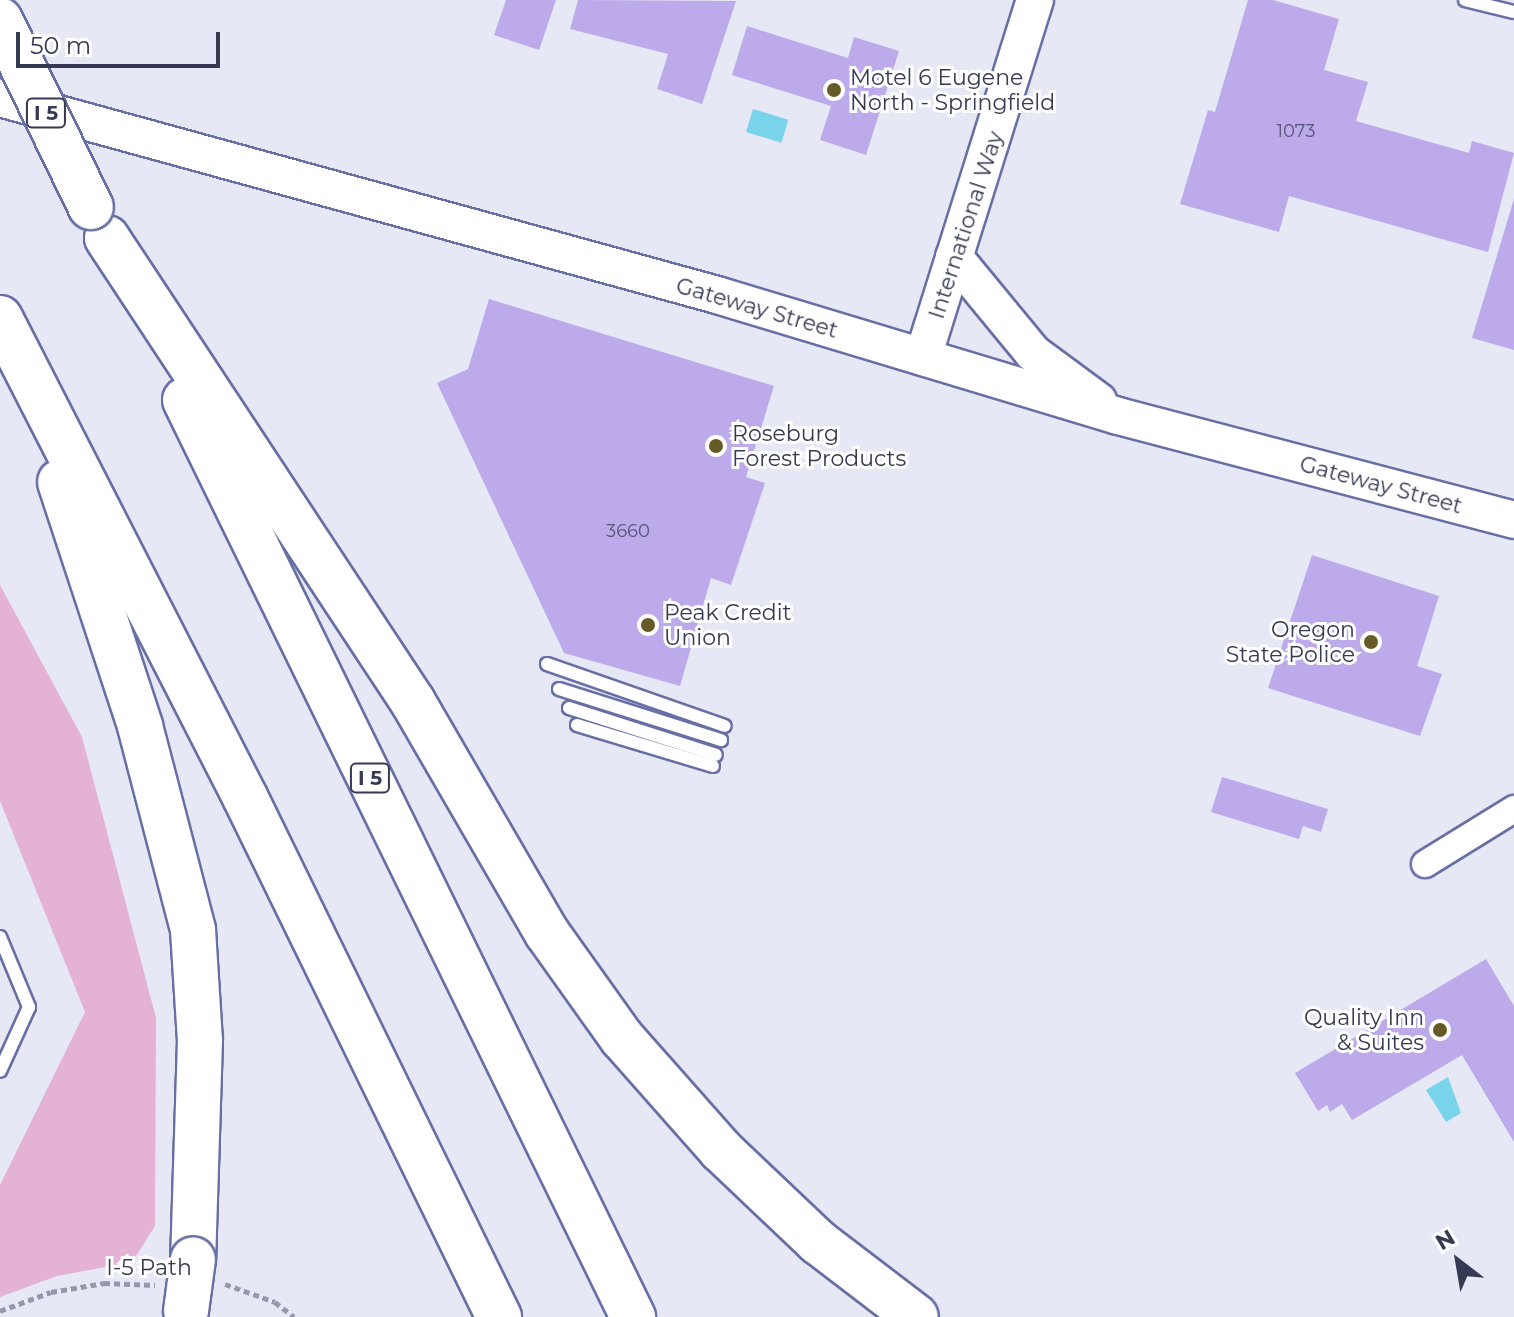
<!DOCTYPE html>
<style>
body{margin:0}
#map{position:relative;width:1514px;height:1317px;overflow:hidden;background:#e6e8f5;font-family:Montserrat,sans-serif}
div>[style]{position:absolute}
.green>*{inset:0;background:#e3b2d5}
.water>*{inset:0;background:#79d3eb;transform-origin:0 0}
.building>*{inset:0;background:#bcaaeb}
.path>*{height:5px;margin-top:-2.5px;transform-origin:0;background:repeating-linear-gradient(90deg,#9598aa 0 6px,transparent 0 10px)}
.roads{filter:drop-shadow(2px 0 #676fa4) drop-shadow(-2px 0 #676fa4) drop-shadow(0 2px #676fa4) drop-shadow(0 -2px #676fa4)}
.lane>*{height:12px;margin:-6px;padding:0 6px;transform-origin:6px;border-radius:6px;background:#fff}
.street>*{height:26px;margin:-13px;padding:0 13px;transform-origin:13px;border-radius:13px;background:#fff}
.secondary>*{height:36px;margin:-18px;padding:0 18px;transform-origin:18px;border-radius:18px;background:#fff}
.highway>*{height:44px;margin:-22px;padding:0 22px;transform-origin:22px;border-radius:22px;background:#fff}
.bridges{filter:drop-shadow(2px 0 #676fa4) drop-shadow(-2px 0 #676fa4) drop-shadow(0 2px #676fa4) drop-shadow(0 -2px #676fa4)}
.highway-bridge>*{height:44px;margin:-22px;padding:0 22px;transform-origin:22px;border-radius:22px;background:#fff}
.dots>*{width:22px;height:22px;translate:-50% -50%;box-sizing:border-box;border:4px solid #fff;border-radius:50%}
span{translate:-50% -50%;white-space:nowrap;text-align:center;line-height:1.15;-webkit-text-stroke:6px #fff;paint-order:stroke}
.number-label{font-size:18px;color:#575578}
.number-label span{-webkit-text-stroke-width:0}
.shield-label span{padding:2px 6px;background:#fff;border:2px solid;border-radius:6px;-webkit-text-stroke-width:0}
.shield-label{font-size:20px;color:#353951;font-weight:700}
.poi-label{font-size:22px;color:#353951}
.left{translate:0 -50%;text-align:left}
.right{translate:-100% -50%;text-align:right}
.street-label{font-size:22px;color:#353951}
.north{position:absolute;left:1418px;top:1221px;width:80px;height:80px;-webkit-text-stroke:6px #fff;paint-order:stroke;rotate:329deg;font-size:22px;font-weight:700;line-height:32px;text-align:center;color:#353951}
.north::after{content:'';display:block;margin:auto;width:28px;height:36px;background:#353951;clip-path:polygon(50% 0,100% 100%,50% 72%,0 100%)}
.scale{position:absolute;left:16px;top:32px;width:204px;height:36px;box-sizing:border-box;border:4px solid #353951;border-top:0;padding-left:10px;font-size:24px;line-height:28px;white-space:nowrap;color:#353951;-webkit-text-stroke:6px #fff;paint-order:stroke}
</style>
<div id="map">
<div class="green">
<i style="clip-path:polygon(0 585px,82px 737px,156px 1018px,155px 1226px,132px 1262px,57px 1276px,0 1297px,0 1185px,85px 1012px,0 801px)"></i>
</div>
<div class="water">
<i style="left:753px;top:109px;width:37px;height:24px;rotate:17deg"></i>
<i style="clip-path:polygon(1448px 1077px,1461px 1113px,1446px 1122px,1426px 1090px)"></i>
</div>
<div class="building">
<i style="clip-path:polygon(506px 0,556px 0,539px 50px,494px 35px)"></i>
<i style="clip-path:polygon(578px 0,736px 1px,702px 104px,657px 89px,668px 54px,570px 29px)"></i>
<i style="clip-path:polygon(1248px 0,1273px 0,1339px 19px,1324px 70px,1368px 82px,1356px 121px,1469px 153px,1472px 141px,1514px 153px,1488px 252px,1289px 196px,1279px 232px,1180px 204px,1208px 110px,1215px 112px)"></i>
<i style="clip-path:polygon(747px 26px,848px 58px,854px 37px,899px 51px,866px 155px,820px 140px,831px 106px,732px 75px)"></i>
<i style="clip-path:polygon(1514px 199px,1514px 350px,1472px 338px)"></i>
<i style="clip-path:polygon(489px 299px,774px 386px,746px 477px,765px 483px,731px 585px,711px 578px,680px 686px,564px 653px,437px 383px,468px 369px)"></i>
<i style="clip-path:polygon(1312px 555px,1439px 596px,1417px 666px,1442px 674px,1420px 736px,1268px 688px)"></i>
<i style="clip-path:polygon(1222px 777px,1328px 809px,1321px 832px,1303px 826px,1299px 839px,1211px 812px)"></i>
<i style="clip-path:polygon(1486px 959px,1514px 1006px,1514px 1142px,1462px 1055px,1352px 1120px,1342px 1104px,1330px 1112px,1327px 1105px,1318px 1111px,1295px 1073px)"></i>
</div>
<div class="path">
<i style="left:225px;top:1284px;width:53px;rotate:19.8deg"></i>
<i style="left:275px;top:1302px;width:24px;rotate:38deg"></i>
<i style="left:0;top:1311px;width:54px;rotate:-20.4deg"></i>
<i style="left:51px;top:1292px;width:54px;rotate:-9.6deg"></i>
<i style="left:104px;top:1283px;width:51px;rotate:2.2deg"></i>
</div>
<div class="roads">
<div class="lane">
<i style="left:1465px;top:0;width:50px;rotate:13.8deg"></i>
<i style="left:547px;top:664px;width:188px;rotate:19.2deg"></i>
<i style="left:559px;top:689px;width:170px;rotate:17.5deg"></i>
<i style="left:569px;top:708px;width:154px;rotate:17.7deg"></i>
<i style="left:577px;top:725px;width:142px;rotate:16.8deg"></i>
<i style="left:0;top:937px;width:76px;rotate:67.5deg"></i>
<i style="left:29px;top:1007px;width:70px;rotate:114.4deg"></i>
</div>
<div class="street">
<i style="left:1425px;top:864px;width:105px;rotate:-31.7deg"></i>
</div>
<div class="secondary">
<i style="left:0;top:98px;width:744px;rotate:15.36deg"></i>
<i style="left:717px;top:295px;width:419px;rotate:16.8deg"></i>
<i style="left:1118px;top:416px;width:409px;rotate:14.7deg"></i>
<i style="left:954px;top:257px;width:124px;rotate:50.5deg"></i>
<i style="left:1033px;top:353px;width:81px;rotate:36.4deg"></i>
<i style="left:923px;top:357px;width:374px;rotate:-72.6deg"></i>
</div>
<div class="highway">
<i style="left:107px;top:238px;width:556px;rotate:56.6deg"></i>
<i style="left:413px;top:702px;width:267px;rotate:59.9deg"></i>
<i style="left:547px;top:933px;width:129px;rotate:54.5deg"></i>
<i style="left:622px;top:1038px;width:149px;rotate:48.5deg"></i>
<i style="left:721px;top:1150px;width:134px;rotate:43.5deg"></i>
<i style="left:818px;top:1242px;width:123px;rotate:37.4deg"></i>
<i style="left:0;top:318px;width:538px;rotate:62.91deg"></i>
<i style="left:245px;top:797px;width:579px;rotate:63.97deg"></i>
<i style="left:185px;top:400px;width:1021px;rotate:63.96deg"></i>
<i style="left:60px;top:482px;width:257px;rotate:71.8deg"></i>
<i style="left:140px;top:726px;width:211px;rotate:75.4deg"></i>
<i style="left:193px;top:930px;width:110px;rotate:86.4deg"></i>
<i style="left:200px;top:1040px;width:219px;rotate:91.8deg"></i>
</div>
</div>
<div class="bridges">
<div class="highway-bridge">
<i style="left:0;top:20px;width:208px;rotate:64.1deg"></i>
<i style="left:186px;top:1311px;width:52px;rotate:-82.3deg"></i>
</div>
</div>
<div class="dots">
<i style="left:834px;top:90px;background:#665a27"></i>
<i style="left:716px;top:446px;background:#665a27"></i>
<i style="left:648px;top:625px;background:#665a27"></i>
<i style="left:1371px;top:642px;background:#665a27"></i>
<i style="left:1440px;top:1030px;background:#665a27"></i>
</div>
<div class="number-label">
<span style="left:1296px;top:131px">1073</span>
<span style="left:628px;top:531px">3660</span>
</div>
<div class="shield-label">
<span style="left:46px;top:113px">I 5</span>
<span style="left:370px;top:778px">I 5</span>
</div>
<div class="poi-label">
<span class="left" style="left:850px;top:90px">Motel 6 Eugene<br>North - Springfield</span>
<span class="left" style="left:732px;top:446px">Roseburg<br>Forest Products</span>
<span class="left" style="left:664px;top:625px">Peak Credit<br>Union</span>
<span class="right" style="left:1355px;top:642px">Oregon<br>State Police</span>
<span class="right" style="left:1424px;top:1030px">Quality Inn<br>&amp; Suites</span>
</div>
<div class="street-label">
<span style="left:966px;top:225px;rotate:-72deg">International Way</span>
<span style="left:757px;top:308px;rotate:16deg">Gateway Street</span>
<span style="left:1381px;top:485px;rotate:15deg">Gateway Street</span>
<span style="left:149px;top:1268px">I-5 Path</span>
</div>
<div class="north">N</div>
<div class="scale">50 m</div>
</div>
